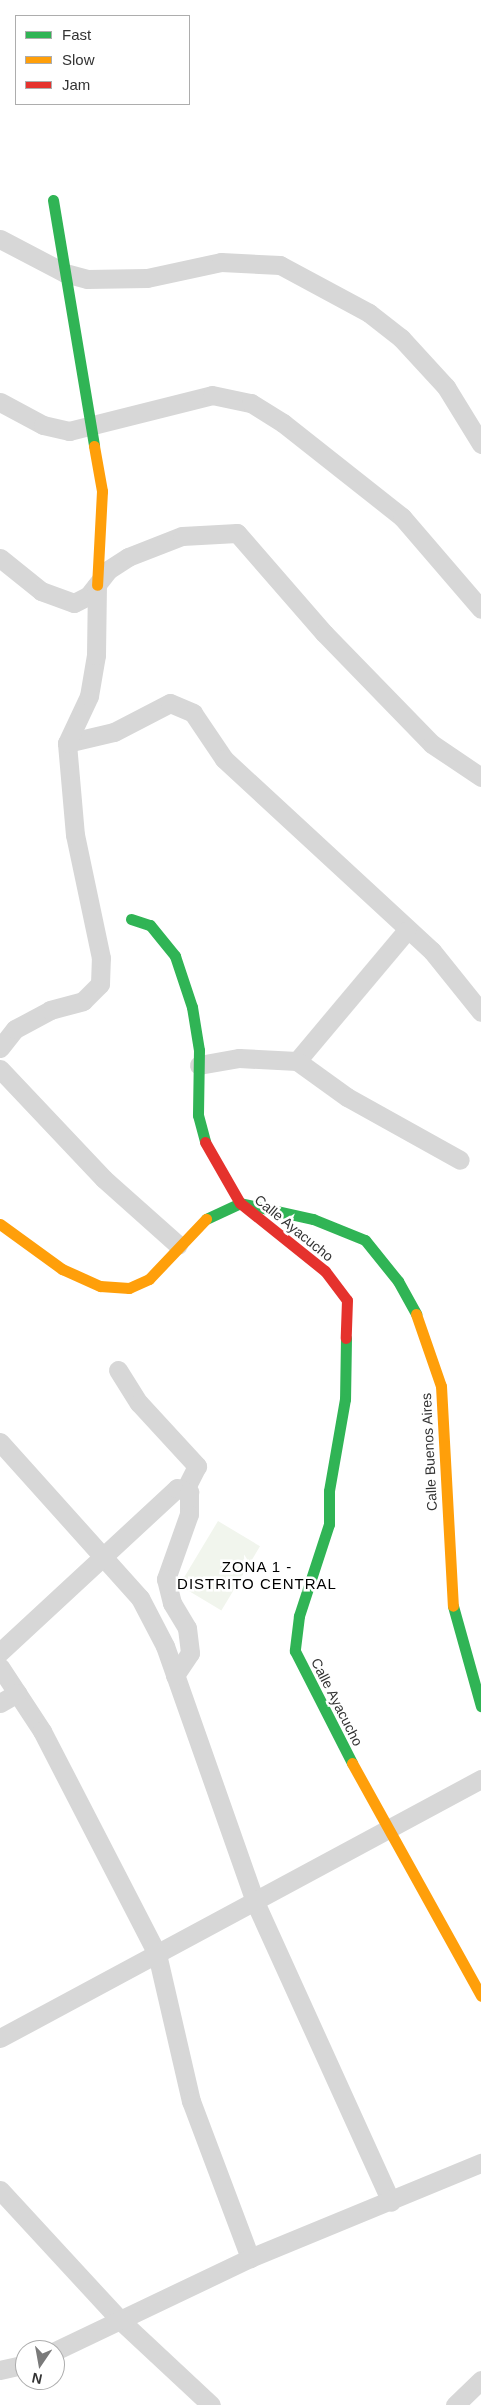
<!DOCTYPE html>
<style>
body{margin:0}
#map{position:relative;width:481px;height:2405px;overflow:hidden;background:#fff;font-family:Helvetica,sans-serif}
div>[style]{position:absolute}
.green>*{inset:0;background:#f1f5ed;transform-origin:0 0}
.street>*{height:19px;margin:-9.5px;padding:0 9.5px;transform-origin:9.5px;border-radius:9.5px;background:#d7d7d7}
.fast>*{height:11px;margin:-5.5px;padding:0 5.5px;transform-origin:5.5px;border-radius:5.5px;background:#30b455}
.slow>*{height:11px;margin:-5.5px;padding:0 5.5px;transform-origin:5.5px;border-radius:5.5px;background:#ff9f0a}
.jam>*{height:11px;margin:-5.5px;padding:0 5.5px;transform-origin:5.5px;border-radius:5.5px;background:#e5322d}
span{translate:-50% -50%;white-space:nowrap;text-align:center;line-height:1.15;-webkit-text-stroke:5px #fff;paint-order:stroke}
.street-label{font-size:14px;color:#333}
.neighbourhood-label{font-size:15px;color:#000;letter-spacing:1px}
.legend{position:absolute;left:15px;top:15px;width:175px;height:90px;box-sizing:border-box;background:#fff;border:1px solid #adadad;margin:0;padding:6px 9px;list-style:none;font-size:15px;color:#333}
.legend li{display:flex;align-items:center;gap:10px;height:25px}
.legend b{width:25px;border:1px solid #adadad}
.north{position:absolute;left:15px;top:2340px;width:50px;height:50px;box-sizing:border-box;background:#fff;border:1px solid #adadad;border-radius:50%;rotate:192deg;font-size:14px;font-weight:700;line-height:20px;text-align:center;color:#333}
.north::after{content:'';display:block;margin:auto;width:18px;height:22px;background:#7a7a7a;clip-path:polygon(50% 0,100% 100%,50% 72%,0 100%)}
</style>
<div id="map">
<div class="green">
<i style="left:218px;top:1521px;width:49px;height:75px;rotate:31deg"></i>
</div>
<div class="street">
<i style="left:0;top:239px;width:73px;rotate:27.6deg"></i>
<i style="left:65px;top:273px;width:23px;rotate:15deg"></i>
<i style="left:87px;top:279px;width:60px;rotate:-1deg"></i>
<i style="left:147px;top:278px;width:76px;rotate:-12.2deg"></i>
<i style="left:221px;top:262px;width:59px;rotate:2.9deg"></i>
<i style="left:280px;top:265px;width:101px;rotate:28.3deg"></i>
<i style="left:369px;top:313px;width:41px;rotate:38deg"></i>
<i style="left:401px;top:338px;width:67px;rotate:47.4deg"></i>
<i style="left:446px;top:387px;width:67px;rotate:58.4deg"></i>
<i style="left:0;top:402px;width:49px;rotate:28.1deg"></i>
<i style="left:43px;top:425px;width:27px;rotate:13deg"></i>
<i style="left:69px;top:431px;width:147px;rotate:-14.1deg"></i>
<i style="left:212px;top:395px;width:40px;rotate:12deg"></i>
<i style="left:251px;top:403px;width:38px;rotate:32deg"></i>
<i style="left:283px;top:423px;width:152px;rotate:38.3deg"></i>
<i style="left:402px;top:517px;width:121px;rotate:49.3deg"></i>
<i style="left:0;top:558px;width:53px;rotate:38.8deg"></i>
<i style="left:41px;top:591px;width:35px;rotate:20deg"></i>
<i style="left:74px;top:603px;width:16px;rotate:-27deg"></i>
<i style="left:88px;top:596px;width:33px;rotate:-52deg"></i>
<i style="left:108px;top:570px;width:24px;rotate:-33deg"></i>
<i style="left:128px;top:557px;width:58px;rotate:-21.3deg"></i>
<i style="left:182px;top:536px;width:55px;rotate:-3.1deg"></i>
<i style="left:237px;top:533px;width:133px;rotate:49deg"></i>
<i style="left:324px;top:633px;width:155px;rotate:45.8deg"></i>
<i style="left:432px;top:744px;width:59px;rotate:34deg"></i>
<i style="left:67px;top:743px;width:48px;rotate:-13.2deg"></i>
<i style="left:114px;top:732px;width:63px;rotate:-27.4deg"></i>
<i style="left:170px;top:703px;width:25px;rotate:23deg"></i>
<i style="left:193px;top:713px;width:55px;rotate:56deg"></i>
<i style="left:224px;top:759px;width:283px;rotate:42.7deg"></i>
<i style="left:432px;top:951px;width:78px;rotate:51.2deg"></i>
<i style="left:0;top:1048px;width:24px;rotate:-52deg"></i>
<i style="left:15px;top:1029px;width:40px;rotate:-28deg"></i>
<i style="left:50px;top:1010px;width:34px;rotate:-15deg"></i>
<i style="left:83px;top:1001px;width:24px;rotate:-45deg"></i>
<i style="left:100px;top:984px;width:26px;rotate:-88deg"></i>
<i style="left:101px;top:958px;width:126px;rotate:-101.9deg"></i>
<i style="left:75px;top:835px;width:92px;rotate:-95deg"></i>
<i style="left:67px;top:743px;width:52px;rotate:-64.9deg"></i>
<i style="left:89px;top:696px;width:42px;rotate:-80.3deg"></i>
<i style="left:96px;top:655px;width:70px;rotate:-89.2deg"></i>
<i style="left:297px;top:1061px;width:170px;rotate:-50deg"></i>
<i style="left:199px;top:1065px;width:41px;rotate:-9.9deg"></i>
<i style="left:239px;top:1058px;width:58px;rotate:3deg"></i>
<i style="left:297px;top:1061px;width:62px;rotate:35.8deg"></i>
<i style="left:347px;top:1097px;width:129px;rotate:29.1deg"></i>
<i style="left:0;top:1069px;width:151px;rotate:46.6deg"></i>
<i style="left:104px;top:1179px;width:99px;rotate:41.7deg"></i>
<i style="left:118px;top:1370px;width:39px;rotate:58deg"></i>
<i style="left:139px;top:1403px;width:86px;rotate:47.4deg"></i>
<i style="left:197px;top:1466px;width:28px;rotate:117deg"></i>
<i style="left:0;top:1442px;width:210px;rotate:48.1deg"></i>
<i style="left:140px;top:1598px;width:54px;rotate:62.5deg"></i>
<i style="left:165px;top:1646px;width:271px;rotate:70.6deg"></i>
<i style="left:255px;top:1902px;width:329px;rotate:65.6deg"></i>
<i style="left:0;top:1652px;width:241px;rotate:-42.8deg"></i>
<i style="left:177px;top:1488px;width:13px;rotate:18deg"></i>
<i style="left:189px;top:1492px;width:22px;rotate:90deg"></i>
<i style="left:189px;top:1514px;width:69px;rotate:109.5deg"></i>
<i style="left:166px;top:1579px;width:25px;rotate:76deg"></i>
<i style="left:172px;top:1603px;width:29px;rotate:59deg"></i>
<i style="left:187px;top:1628px;width:25px;rotate:83deg"></i>
<i style="left:190px;top:1653px;width:27px;rotate:124deg"></i>
<i style="left:0;top:1667px;width:77px;rotate:56.7deg"></i>
<i style="left:42px;top:1731px;width:251px;rotate:62.7deg"></i>
<i style="left:157px;top:1954px;width:151px;rotate:77deg"></i>
<i style="left:191px;top:2101px;width:168px;rotate:69.4deg"></i>
<i style="left:0;top:1703px;width:20px;rotate:-30deg"></i>
<i style="left:0;top:2038px;width:546px;rotate:-28.3deg"></i>
<i style="left:0;top:2190px;width:178px;rotate:47.3deg"></i>
<i style="left:121px;top:2321px;width:123px;rotate:43deg"></i>
<i style="left:55px;top:2351px;width:216px;rotate:-25.5deg"></i>
<i style="left:250px;top:2258px;width:250px;rotate:-22.4deg"></i>
<i style="left:0;top:2370px;width:26px;rotate:-13deg"></i>
<i style="left:455px;top:2405px;width:36px;rotate:-44deg"></i>
</div>
<div class="fast">
<i style="left:53px;top:200px;width:249px;rotate:80.5deg"></i>
<i style="left:131px;top:919px;width:20px;rotate:18deg"></i>
<i style="left:150px;top:925px;width:40px;rotate:51deg"></i>
<i style="left:175px;top:956px;width:54px;rotate:71.6deg"></i>
<i style="left:192px;top:1007px;width:44px;rotate:80.8deg"></i>
<i style="left:199px;top:1050px;width:65px;rotate:90.9deg"></i>
<i style="left:198px;top:1115px;width:28px;rotate:75deg"></i>
<i style="left:206px;top:1219px;width:38px;rotate:-25deg"></i>
<i style="left:240px;top:1203px;width:75px;rotate:12.4deg"></i>
<i style="left:313px;top:1219px;width:56px;rotate:22deg"></i>
<i style="left:365px;top:1240px;width:53px;rotate:51.2deg"></i>
<i style="left:398px;top:1281px;width:38px;rotate:61deg"></i>
<i style="left:346px;top:1338px;width:61px;rotate:90.9deg"></i>
<i style="left:345px;top:1399px;width:93px;rotate:99.9deg"></i>
<i style="left:329px;top:1491px;width:33px;rotate:90deg"></i>
<i style="left:329px;top:1524px;width:97px;rotate:108.1deg"></i>
<i style="left:299px;top:1616px;width:35px;rotate:97deg"></i>
<i style="left:295px;top:1651px;width:126px;rotate:63deg"></i>
<i style="left:453px;top:1606px;width:104px;rotate:74.4deg"></i>
</div>
<div class="slow">
<i style="left:94px;top:446px;width:46px;rotate:79.9deg"></i>
<i style="left:102px;top:491px;width:94px;rotate:93deg"></i>
<i style="left:0;top:1224px;width:77px;rotate:36deg"></i>
<i style="left:62px;top:1269px;width:42px;rotate:24.1deg"></i>
<i style="left:100px;top:1286px;width:29px;rotate:4deg"></i>
<i style="left:129px;top:1288px;width:22px;rotate:-24deg"></i>
<i style="left:149px;top:1279px;width:83px;rotate:-46.5deg"></i>
<i style="left:416px;top:1314px;width:76px;rotate:70.9deg"></i>
<i style="left:441px;top:1386px;width:220px;rotate:86.9deg"></i>
<i style="left:352px;top:1763px;width:266px;rotate:61deg"></i>
</div>
<div class="jam">
<i style="left:205px;top:1142px;width:70px;rotate:60.2deg"></i>
<i style="left:240px;top:1203px;width:109px;rotate:38.7deg"></i>
<i style="left:325px;top:1271px;width:36px;rotate:53deg"></i>
<i style="left:347px;top:1300px;width:38px;rotate:92deg"></i>
</div>
<div class="street-label">
<span style="left:294px;top:1228px;rotate:39deg">Calle Ayacucho</span>
<span style="left:429px;top:1452px;rotate:-93deg">Calle Buenos Aires</span>
<span style="left:337px;top:1702px;rotate:63deg">Calle Ayacucho</span>
</div>
<div class="neighbourhood-label">
<span style="left:257px;top:1575px">ZONA 1 -<br>DISTRITO CENTRAL</span>
</div>
<ul class="legend">
<li><b style="height:6px;background:#30b455"></b>Fast</li>
<li><b style="height:6px;background:#ff9f0a"></b>Slow</li>
<li><b style="height:6px;background:#e5322d"></b>Jam</li>
</ul>
<div class="north">N</div>
</div>
